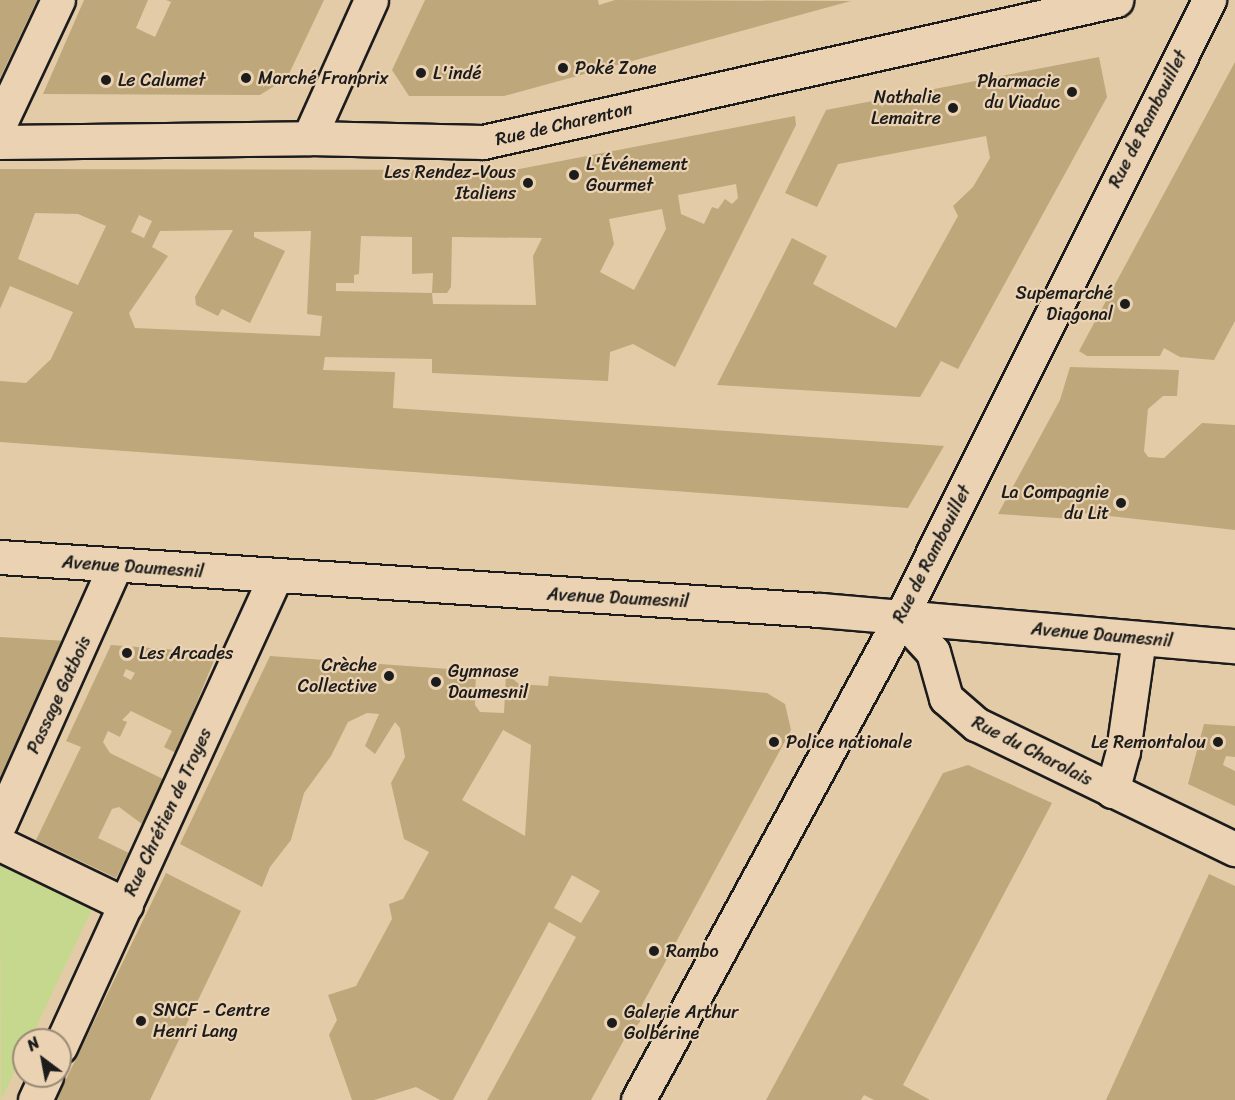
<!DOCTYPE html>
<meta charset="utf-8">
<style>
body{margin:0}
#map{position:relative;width:1235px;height:1100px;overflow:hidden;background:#e3cba8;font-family:Sriracha,sans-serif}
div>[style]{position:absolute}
.green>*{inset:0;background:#c5d88d}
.building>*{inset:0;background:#bea77a}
.roads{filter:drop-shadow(2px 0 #1c1c1c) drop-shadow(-2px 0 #1c1c1c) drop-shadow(0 2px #1c1c1c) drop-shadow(0 -2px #1c1c1c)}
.minor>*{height:33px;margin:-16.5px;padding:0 16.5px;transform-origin:16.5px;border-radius:16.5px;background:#ead2b2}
.major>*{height:33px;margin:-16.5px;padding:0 16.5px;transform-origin:16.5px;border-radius:16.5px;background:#ead2b2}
.dots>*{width:16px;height:16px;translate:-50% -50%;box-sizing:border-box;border:3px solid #ead2b2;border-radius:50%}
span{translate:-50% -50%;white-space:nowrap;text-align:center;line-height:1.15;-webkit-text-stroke:4.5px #ead2b2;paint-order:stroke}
.poi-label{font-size:18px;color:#1c1c1c}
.left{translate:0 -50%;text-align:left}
.right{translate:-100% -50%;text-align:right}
.street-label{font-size:18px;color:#1c1c1c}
.north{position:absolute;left:12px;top:1028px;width:60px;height:60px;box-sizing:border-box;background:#ead2b2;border:2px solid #988976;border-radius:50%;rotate:328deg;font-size:16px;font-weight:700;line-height:24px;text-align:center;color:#1c1c1c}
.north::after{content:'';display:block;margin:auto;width:21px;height:27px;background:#1c1c1c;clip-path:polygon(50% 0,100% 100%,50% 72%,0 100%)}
</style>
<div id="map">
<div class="green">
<i style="clip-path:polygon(0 864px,92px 909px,30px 1040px,24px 1040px,24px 1052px,1px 1100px)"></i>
</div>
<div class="building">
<i style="clip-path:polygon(0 0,37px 0,0 78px)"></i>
<i style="clip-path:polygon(84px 0,148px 0,136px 28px,155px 37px,171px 2px,166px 0,324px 0,287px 78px,260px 95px,43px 94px)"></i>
<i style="clip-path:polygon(425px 0,598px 0,599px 5px,615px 0,851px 1px,504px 96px,409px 96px,392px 70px)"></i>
<i style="clip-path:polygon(1099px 57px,1107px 97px,958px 369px,941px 361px,920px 397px,717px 385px,792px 238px,827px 256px,813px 284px,896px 328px,958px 216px,953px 206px,973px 187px,990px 158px,986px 136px,838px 164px,817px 207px,785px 193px,826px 110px)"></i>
<i style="clip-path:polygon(1235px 62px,1235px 321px,1214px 360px,1180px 357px,1164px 348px,1160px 356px,1087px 356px,1079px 351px)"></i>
<i style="clip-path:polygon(evenodd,795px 116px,796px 125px,675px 367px,633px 344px,610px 352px,608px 381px,432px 373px,432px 359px,325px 357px,323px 370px,395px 372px,393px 408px,944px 446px,908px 508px,0 442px,0 381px,26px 383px,51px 359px,73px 312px,10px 286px,0 309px,0 169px,514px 170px,795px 116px,736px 184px,738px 198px,732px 204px,725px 199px,718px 209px,712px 207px,704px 224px,681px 214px,678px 195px,736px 184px,795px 116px,662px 209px,666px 229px,634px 290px,600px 272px,614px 244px,609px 219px,662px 209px,795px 116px,35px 213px,78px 214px,106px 226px,78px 285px,18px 259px,35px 213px,795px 116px,139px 215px,152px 221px,144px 238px,131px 232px,139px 215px,795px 116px,233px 230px,195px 297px,196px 305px,218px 316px,222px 309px,250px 323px,285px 251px,254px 237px,254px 232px,311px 231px,307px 314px,322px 316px,320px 336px,135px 328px,129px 313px,168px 256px,152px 247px,160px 231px,233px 230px,795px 116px,361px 236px,412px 237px,412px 274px,433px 273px,432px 293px,447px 293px,451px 287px,452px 237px,542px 238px,533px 256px,536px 305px,433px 304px,432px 293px,336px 291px,336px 283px,354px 283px,354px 275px,359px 274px,361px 236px)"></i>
<i style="clip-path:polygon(1070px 367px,1179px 370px,1177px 396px,1163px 396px,1148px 409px,1144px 451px,1148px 457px,1164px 458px,1202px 423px,1235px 425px,1235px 530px,1073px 512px,1072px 519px,998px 514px,1060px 400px)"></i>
<i style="clip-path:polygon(0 637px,67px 641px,0 779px)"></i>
<i style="clip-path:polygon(evenodd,111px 645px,217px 653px,176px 753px,164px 747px,172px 731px,131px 711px,122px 720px,127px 722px,120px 737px,108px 731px,103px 742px,110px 753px,163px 779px,142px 824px,119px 807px,112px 809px,98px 838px,129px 853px,116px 878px,36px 840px,81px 747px,66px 741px,111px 645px,126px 669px,135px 673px,131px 680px,123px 676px,126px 669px)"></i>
<i style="clip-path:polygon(evenodd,270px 656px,476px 671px,475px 705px,480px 712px,504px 713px,506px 673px,519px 684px,548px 686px,549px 676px,723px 689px,767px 693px,785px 704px,791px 730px,642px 1005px,640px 1022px,625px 1038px,591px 1100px,487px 1100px,576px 937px,549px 922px,453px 1100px,440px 1100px,416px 1087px,374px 1100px,352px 1100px,329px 1035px,337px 1020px,328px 995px,356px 986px,392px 919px,389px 904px,403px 899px,429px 852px,404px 839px,391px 783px,405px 757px,400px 728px,395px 722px,375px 754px,365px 746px,379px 714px,367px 713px,348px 722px,331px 756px,304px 793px,291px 840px,270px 867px,262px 887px,180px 844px,270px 656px,503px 730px,531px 745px,525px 836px,462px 800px,503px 730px,270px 656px,572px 875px,600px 891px,581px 923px,554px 908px,572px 875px)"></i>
<i style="clip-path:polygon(1204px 724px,1235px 726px,1235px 757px,1226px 756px,1223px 765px,1235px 771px,1235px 806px,1188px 784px)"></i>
<i style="clip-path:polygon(968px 765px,1052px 803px,903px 1085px,930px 1100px,874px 1100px,864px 1095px,861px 1100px,766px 1100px,943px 773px)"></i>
<i style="clip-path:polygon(166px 873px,241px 911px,150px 1100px,56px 1100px)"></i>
<i style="clip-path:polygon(1209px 874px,1235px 886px,1235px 1100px,1106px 1100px)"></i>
</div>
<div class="roads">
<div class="minor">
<i style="left:0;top:123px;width:136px;rotate:-64.8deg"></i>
<i style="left:309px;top:138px;width:151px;rotate:-65.8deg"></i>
<i style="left:0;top:142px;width:309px;rotate:-0.7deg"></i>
<i style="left:309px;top:138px;width:174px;rotate:1.3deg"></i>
<i style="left:483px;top:142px;width:649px;rotate:-12.64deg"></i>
<i style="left:901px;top:617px;width:47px;rotate:47.6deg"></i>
<i style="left:933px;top:652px;width:48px;rotate:74.2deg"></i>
<i style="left:946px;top:698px;width:40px;rotate:41deg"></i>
<i style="left:976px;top:724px;width:288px;rotate:25.8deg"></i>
<i style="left:1112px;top:791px;width:41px;rotate:-74.6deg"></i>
<i style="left:1123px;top:751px;width:114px;rotate:-81.9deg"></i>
<i style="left:0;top:823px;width:282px;rotate:-65.9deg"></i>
<i style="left:0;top:844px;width:140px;rotate:25.8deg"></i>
<i style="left:60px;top:1047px;width:517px;rotate:-65.42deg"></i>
<i style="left:35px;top:1100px;width:26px;rotate:-65deg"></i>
<i style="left:638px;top:1100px;width:550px;rotate:-61.43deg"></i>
<i style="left:901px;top:617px;width:690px;rotate:-63.47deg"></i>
</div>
<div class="major">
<i style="left:0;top:557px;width:822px;rotate:3.7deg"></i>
<i style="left:820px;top:610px;width:417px;rotate:5deg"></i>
</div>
</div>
<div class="dots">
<i style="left:563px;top:68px;background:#1c1c1c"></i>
<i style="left:421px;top:73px;background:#1c1c1c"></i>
<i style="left:246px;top:78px;background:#1c1c1c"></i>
<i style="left:106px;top:80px;background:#1c1c1c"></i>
<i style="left:1072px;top:92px;background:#1c1c1c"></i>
<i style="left:953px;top:108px;background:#1c1c1c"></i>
<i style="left:574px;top:175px;background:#1c1c1c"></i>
<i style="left:528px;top:183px;background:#1c1c1c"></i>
<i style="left:1125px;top:304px;background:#1c1c1c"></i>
<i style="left:1121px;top:503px;background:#1c1c1c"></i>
<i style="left:127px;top:653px;background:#1c1c1c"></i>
<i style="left:389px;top:676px;background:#1c1c1c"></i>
<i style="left:436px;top:682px;background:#1c1c1c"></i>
<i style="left:774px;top:742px;background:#1c1c1c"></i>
<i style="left:1218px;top:742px;background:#1c1c1c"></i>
<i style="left:654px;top:951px;background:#1c1c1c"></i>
<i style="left:141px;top:1021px;background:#1c1c1c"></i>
<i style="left:612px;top:1023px;background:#1c1c1c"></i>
</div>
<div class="poi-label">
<span class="left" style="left:575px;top:68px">Poké Zone</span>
<span class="left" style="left:433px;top:73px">L'indé</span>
<span class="left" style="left:258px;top:78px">Marché Franprix</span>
<span class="left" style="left:118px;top:80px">Le Calumet</span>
<span class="right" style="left:1060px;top:92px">Pharmacie<br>du Viaduc</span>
<span class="right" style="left:941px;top:108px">Nathalie<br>Lemaitre</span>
<span class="left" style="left:586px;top:175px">L'Événement<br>Gourmet</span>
<span class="right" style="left:516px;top:183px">Les Rendez-Vous<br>Italiens</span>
<span class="right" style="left:1113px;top:304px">Supemarché<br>Diagonal</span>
<span class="right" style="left:1109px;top:503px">La Compagnie<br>du Lit</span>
<span class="left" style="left:139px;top:653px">Les Arcades</span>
<span class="right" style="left:377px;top:676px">Crèche<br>Collective</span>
<span class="left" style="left:448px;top:682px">Gymnase<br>Daumesnil</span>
<span class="left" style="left:786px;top:742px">Police nationale</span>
<span class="right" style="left:1206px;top:742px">Le Remontalou</span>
<span class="left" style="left:666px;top:951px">Rambo</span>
<span class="left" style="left:153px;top:1021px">SNCF - Centre<br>Henri Lang</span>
<span class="left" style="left:624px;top:1023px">Galerie Arthur<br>Golbérine</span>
</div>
<div class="street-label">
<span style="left:1148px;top:119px;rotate:-63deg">Rue de Rambouillet</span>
<span style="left:564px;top:124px;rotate:-13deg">Rue de Charenton</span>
<span style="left:932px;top:554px;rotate:-63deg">Rue de Rambouillet</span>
<span style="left:133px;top:567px;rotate:4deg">Avenue Daumesnil</span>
<span style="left:618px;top:598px;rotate:3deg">Avenue Daumesnil</span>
<span style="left:1102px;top:635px;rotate:5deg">Avenue Daumesnil</span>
<span style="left:59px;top:695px;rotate:-65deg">Passage Gatbois</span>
<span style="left:1032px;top:751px;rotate:27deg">Rue du Charolais</span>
<span style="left:168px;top:812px;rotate:-65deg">Rue Chrétien de Troyes</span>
</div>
<div class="north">N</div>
</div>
